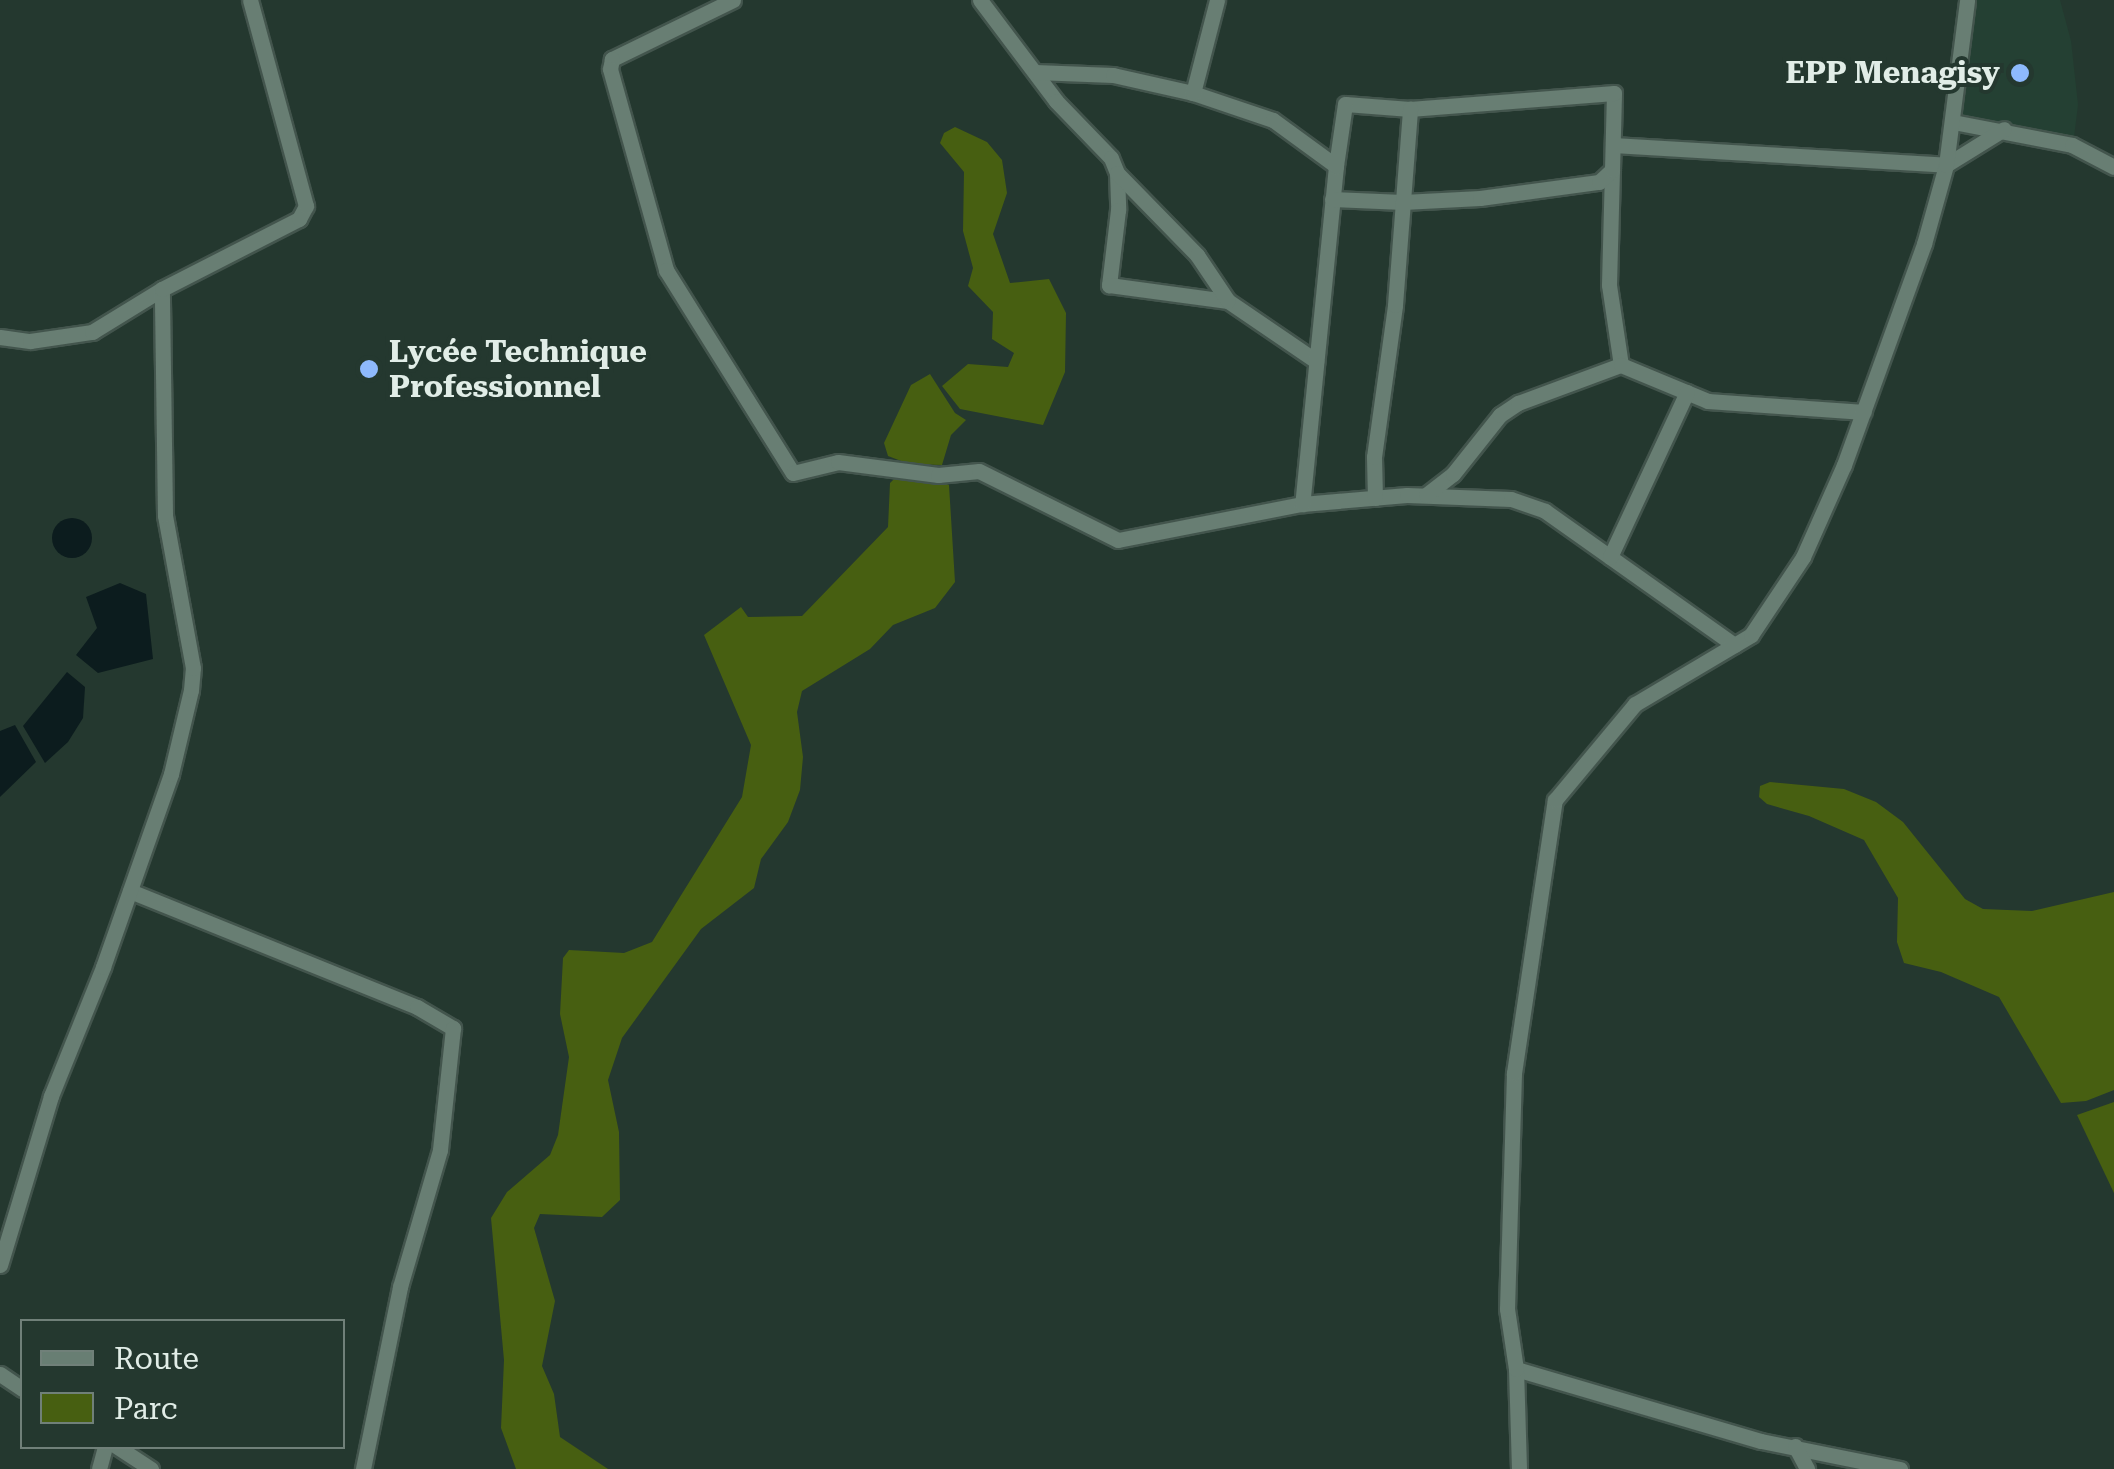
<!DOCTYPE html>
<meta charset="utf-8">
<style>
body{margin:0}
#map{position:relative;width:2114px;height:1469px;overflow:hidden;background:#24382f;font-family:"Roboto Serif",serif}
div>[style]{position:absolute}
.built>*{inset:0;background:#244033}
.green>*{inset:0;background:#475f11}
.water>*{inset:0;background:#0c1c1e}
.round{border-radius:50%}
.roads{filter:drop-shadow(2px 0 #43554d) drop-shadow(-2px 0 #43554d) drop-shadow(0 2px #43554d) drop-shadow(0 -2px #43554d)}
.minor>*{height:15px;margin:-7.5px;padding:0 7.5px;transform-origin:7.5px;border-radius:7.5px;background:#687e73}
.dots>*{width:28px;height:28px;translate:-50% -50%;box-sizing:border-box;border:5px solid #24382f;border-radius:50%}
span{translate:-50% -50%;white-space:nowrap;text-align:center;line-height:1.15;-webkit-text-stroke:8px #24382f;paint-order:stroke}
.poi-label{font-size:30px;color:#e1ede7;font-weight:700}
.right{translate:-100% -50%;text-align:right}
.left{translate:0 -50%;text-align:left}
.legend{position:absolute;left:20px;top:1319px;width:325px;height:130px;box-sizing:border-box;background:#24382f;border:2px solid #708079;margin:0;padding:12px 18px;list-style:none;font-size:30px;color:#e1ede7}
.legend li{display:flex;align-items:center;gap:20px;height:50px}
.legend b{width:50px;border:2px solid #708079}
</style>
<div id="map">
<div class="built">
<i style="clip-path:polygon(1973px 0,2060px 0,2071px 41px,2078px 105px,2074px 137px,1961px 118px)"></i>
</div>
<div class="green">
<i style="clip-path:polygon(955px 127px,987px 142px,1002px 160px,1007px 193px,993px 234px,1010px 283px,1049px 279px,1066px 313px,1065px 372px,1043px 425px,960px 409px,942px 386px,968px 364px,1008px 367px,1014px 353px,992px 339px,993px 312px,968px 286px,973px 268px,963px 231px,964px 172px,940px 143px,944px 133px)"></i>
<i style="clip-path:polygon(930px 374px,955px 413px,966px 420px,951px 435px,942px 465px,909px 464px,888px 456px,884px 443px,911px 385px)"></i>
<i style="clip-path:polygon(897px 476px,930px 477px,949px 485px,955px 582px,935px 608px,893px 625px,870px 649px,802px 691px,797px 712px,803px 757px,800px 790px,788px 822px,761px 859px,754px 888px,701px 929px,622px 1038px,608px 1080px,619px 1132px,620px 1200px,602px 1217px,540px 1214px,534px 1228px,555px 1301px,542px 1366px,554px 1394px,560px 1437px,608px 1469px,516px 1469px,501px 1428px,504px 1360px,491px 1218px,507px 1192px,550px 1155px,558px 1135px,569px 1057px,560px 1014px,563px 958px,569px 950px,624px 953px,652px 942px,742px 797px,751px 745px,704px 635px,741px 607px,748px 617px,802px 616px,888px 527px,890px 483px)"></i>
<i style="clip-path:polygon(1770px 782px,1844px 789px,1876px 802px,1903px 822px,1965px 899px,1983px 909px,2032px 911px,2114px 892px,2114px 1090px,2086px 1101px,2061px 1103px,1999px 997px,1941px 972px,1904px 963px,1897px 942px,1898px 898px,1864px 840px,1809px 816px,1767px 804px,1759px 797px,1760px 786px)"></i>
<i style="clip-path:polygon(2114px 1102px,2114px 1193px,2077px 1115px)"></i>
</div>
<div class="water">
<i class="round" style="left:52px;top:518px;width:40px;height:40px"></i>
<i style="clip-path:polygon(120px 583px,146px 594px,153px 659px,98px 673px,76px 655px,97px 628px,86px 597px)"></i>
<i style="clip-path:polygon(67px 672px,85px 687px,83px 718px,68px 742px,45px 763px,23px 726px)"></i>
<i style="clip-path:polygon(15px 725px,36px 762px,0 797px,0 731px)"></i>
</div>
<div class="roads">
<div class="minor">
<i style="left:733px;top:0;width:135px;rotate:154deg"></i>
<i style="left:612px;top:59px;width:10px;rotate:101deg"></i>
<i style="left:610px;top:69px;width:209px;rotate:74.4deg"></i>
<i style="left:666px;top:270px;width:239px;rotate:58deg"></i>
<i style="left:793px;top:473px;width:46px;rotate:-13.7deg"></i>
<i style="left:838px;top:462px;width:101px;rotate:7.4deg"></i>
<i style="left:938px;top:475px;width:41px;rotate:-5.6deg"></i>
<i style="left:979px;top:471px;width:155px;rotate:26.4deg"></i>
<i style="left:1118px;top:540px;width:187px;rotate:-11.1deg"></i>
<i style="left:1302px;top:504px;width:105px;rotate:-4.9deg"></i>
<i style="left:1407px;top:495px;width:104px;rotate:2.2deg"></i>
<i style="left:1511px;top:499px;width:36px;rotate:19deg"></i>
<i style="left:1545px;top:511px;width:232px;rotate:35.3deg"></i>
<i style="left:980px;top:0;width:126px;rotate:53deg"></i>
<i style="left:1056px;top:101px;width:79px;rotate:46deg"></i>
<i style="left:1111px;top:158px;width:16px;rotate:68deg"></i>
<i style="left:1117px;top:173px;width:37px;rotate:88deg"></i>
<i style="left:1118px;top:210px;width:76px;rotate:96.8deg"></i>
<i style="left:1109px;top:285px;width:120px;rotate:7.7deg"></i>
<i style="left:1228px;top:301px;width:107px;rotate:34.3deg"></i>
<i style="left:1035px;top:72px;width:78px;rotate:2.2deg"></i>
<i style="left:1113px;top:75px;width:82px;rotate:12.7deg"></i>
<i style="left:1193px;top:93px;width:84px;rotate:18.6deg"></i>
<i style="left:1273px;top:120px;width:78px;rotate:36.1deg"></i>
<i style="left:1336px;top:166px;width:340px;rotate:95.7deg"></i>
<i style="left:1193px;top:93px;width:96px;rotate:-75.5deg"></i>
<i style="left:1953px;top:122px;width:121px;rotate:10.9deg"></i>
<i style="left:2072px;top:145px;width:47px;rotate:27.6deg"></i>
<i style="left:1613px;top:145px;width:334px;rotate:3.4deg"></i>
<i style="left:1946px;top:165px;width:68px;rotate:-31.8deg"></i>
<i style="left:1612px;top:170px;width:115px;rotate:91.5deg"></i>
<i style="left:1609px;top:285px;width:81px;rotate:81.5deg"></i>
<i style="left:1117px;top:173px;width:115px;rotate:45.7deg"></i>
<i style="left:1197px;top:255px;width:55px;rotate:56deg"></i>
<i style="left:1332px;top:199px;width:71px;rotate:2.4deg"></i>
<i style="left:1403px;top:202px;width:77px;rotate:-3deg"></i>
<i style="left:1480px;top:198px;width:120px;rotate:-7.7deg"></i>
<i style="left:1599px;top:182px;width:18px;rotate:-43deg"></i>
<i style="left:1612px;top:170px;width:77px;rotate:-88.5deg"></i>
<i style="left:1614px;top:93px;width:205px;rotate:175.5deg"></i>
<i style="left:1410px;top:109px;width:65px;rotate:-175.6deg"></i>
<i style="left:1345px;top:104px;width:63px;rotate:98.3deg"></i>
<i style="left:0;top:337px;width:30px;rotate:8deg"></i>
<i style="left:30px;top:341px;width:63px;rotate:-8.3deg"></i>
<i style="left:92px;top:332px;width:82px;rotate:-31.6deg"></i>
<i style="left:1426px;top:495px;width:34px;rotate:-38deg"></i>
<i style="left:1453px;top:474px;width:75px;rotate:-51.5deg"></i>
<i style="left:1500px;top:415px;width:22px;rotate:-34deg"></i>
<i style="left:1518px;top:403px;width:110px;rotate:-20.3deg"></i>
<i style="left:1621px;top:365px;width:94px;rotate:22.5deg"></i>
<i style="left:1708px;top:401px;width:156px;rotate:4deg"></i>
<i style="left:1375px;top:498px;width:41px;rotate:-91.4deg"></i>
<i style="left:1374px;top:457px;width:153px;rotate:-82.1deg"></i>
<i style="left:1395px;top:305px;width:197px;rotate:-85.6deg"></i>
<i style="left:1610px;top:557px;width:182px;rotate:-65deg"></i>
<i style="left:130px;top:891px;width:310px;rotate:22deg"></i>
<i style="left:417px;top:1007px;width:42px;rotate:30.3deg"></i>
<i style="left:453px;top:1028px;width:123px;rotate:96.1deg"></i>
<i style="left:440px;top:1150px;width:143px;rotate:106.3deg"></i>
<i style="left:400px;top:1287px;width:186px;rotate:101.5deg"></i>
<i style="left:0;top:1265px;width:177px;rotate:-73.2deg"></i>
<i style="left:51px;top:1096px;width:139px;rotate:-68deg"></i>
<i style="left:103px;top:967px;width:205px;rotate:-70.6deg"></i>
<i style="left:171px;top:774px;width:86px;rotate:-76.6deg"></i>
<i style="left:191px;top:690px;width:22px;rotate:-85deg"></i>
<i style="left:193px;top:668px;width:156px;rotate:-100.4deg"></i>
<i style="left:165px;top:515px;width:226px;rotate:-90.8deg"></i>
<i style="left:162px;top:289px;width:154px;rotate:-27.1deg"></i>
<i style="left:299px;top:219px;width:15px;rotate:-62deg"></i>
<i style="left:306px;top:206px;width:213px;rotate:-105.2deg"></i>
<i style="left:1516px;top:1369px;width:255px;rotate:16.4deg"></i>
<i style="left:1761px;top:1441px;width:142px;rotate:11.4deg"></i>
<i style="left:0;top:1374px;width:27px;rotate:34deg"></i>
<i style="left:116px;top:1446px;width:42px;rotate:33.3deg"></i>
<i style="left:1795px;top:1446px;width:26px;rotate:62deg"></i>
<i style="left:99px;top:1469px;width:24px;rotate:-75deg"></i>
<i style="left:1519px;top:1469px;width:100px;rotate:-91.7deg"></i>
<i style="left:1516px;top:1369px;width:61px;rotate:-98.5deg"></i>
<i style="left:1507px;top:1309px;width:236px;rotate:-88.3deg"></i>
<i style="left:1514px;top:1073px;width:276px;rotate:-81.5deg"></i>
<i style="left:1555px;top:800px;width:125px;rotate:-50.2deg"></i>
<i style="left:1635px;top:704px;width:135px;rotate:-30.7deg"></i>
<i style="left:1751px;top:635px;width:94px;rotate:-56.3deg"></i>
<i style="left:1803px;top:557px;width:101px;rotate:-66deg"></i>
<i style="left:1844px;top:465px;width:235px;rotate:-70.1deg"></i>
<i style="left:1924px;top:244px;width:82px;rotate:-74.4deg"></i>
<i style="left:1946px;top:165px;width:166px;rotate:-82.7deg"></i>
</div>
</div>
<div class="dots">
<i style="left:2020px;top:73px;background:#8eb9fc"></i>
<i style="left:369px;top:369px;background:#8eb9fc"></i>
</div>
<div class="poi-label">
<span class="right" style="left:2000px;top:73px">EPP Menagisy</span>
<span class="left" style="left:389px;top:369px">Lycée Technique<br>Professionnel</span>
</div>
<ul class="legend">
<li><b style="height:12px;background:#687e73"></b>Route</li>
<li><b style="height:28px;background:#475f11"></b>Parc</li>
</ul>
</div>
